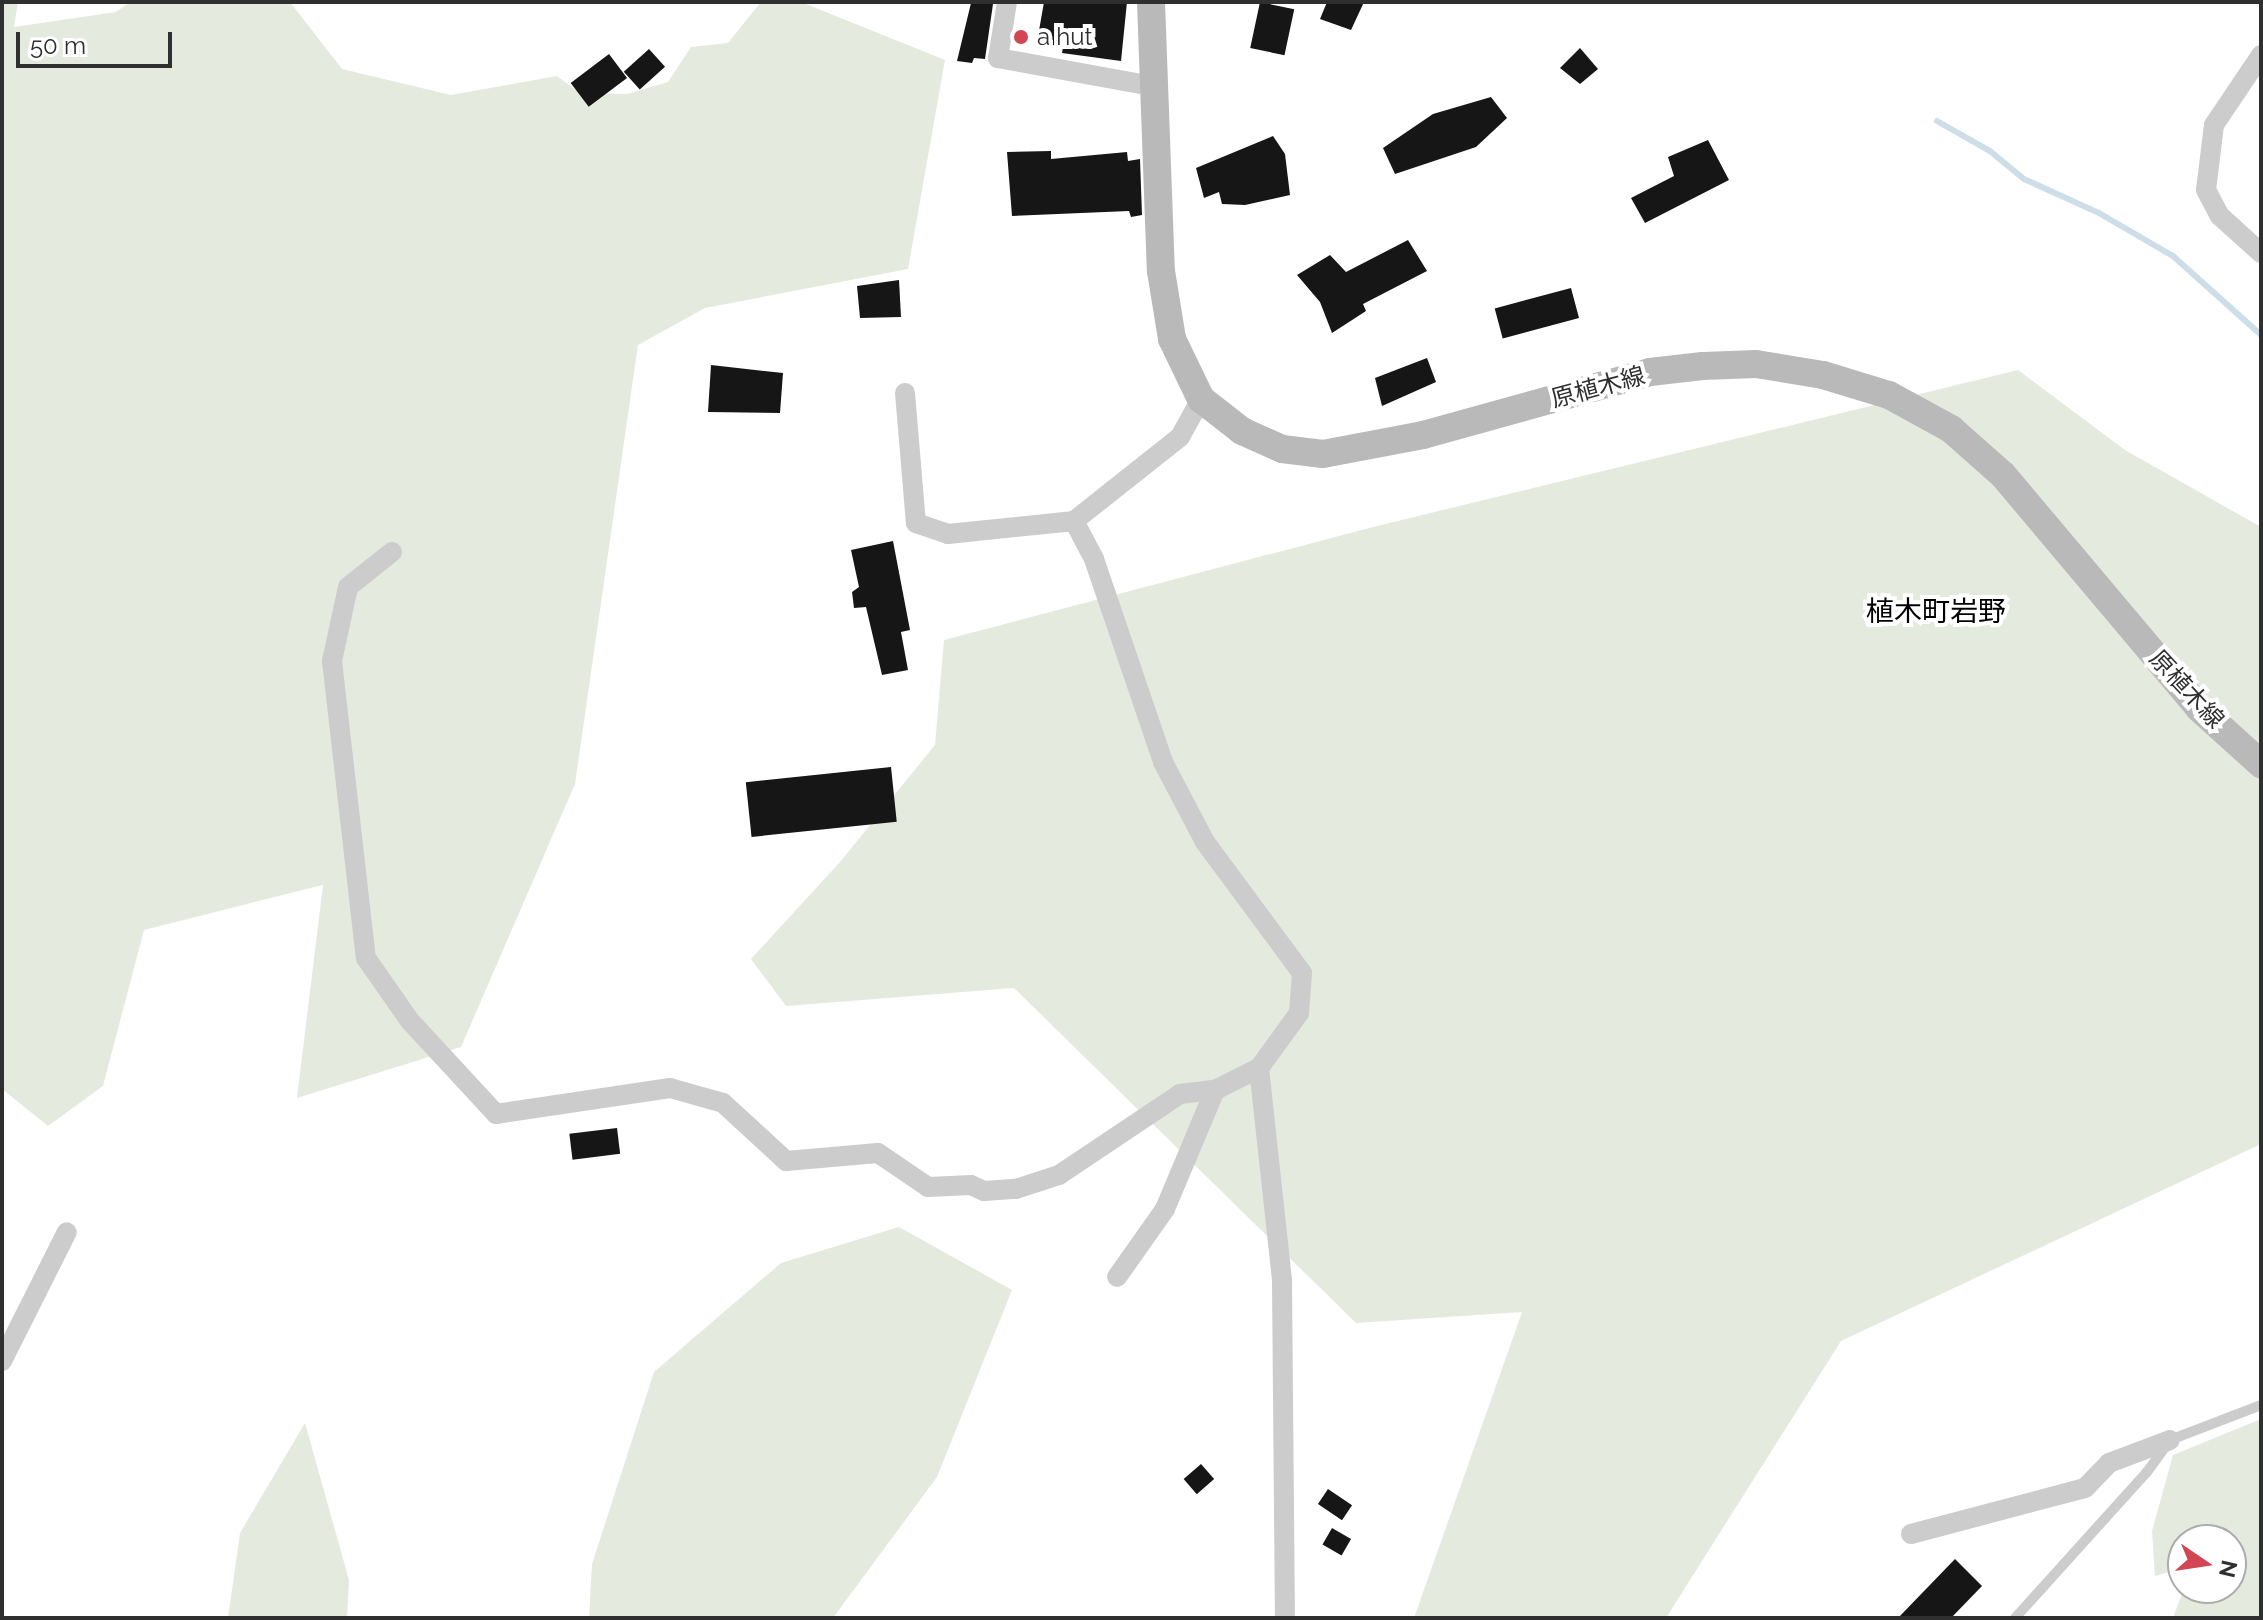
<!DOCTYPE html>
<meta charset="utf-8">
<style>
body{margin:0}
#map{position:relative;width:2263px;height:1620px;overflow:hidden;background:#fff;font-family:Raleway,"Noto Sans JP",sans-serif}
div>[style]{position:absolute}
.green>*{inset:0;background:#e5eade}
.stream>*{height:6px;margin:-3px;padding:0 3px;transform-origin:3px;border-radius:3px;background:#cddee8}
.building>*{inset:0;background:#161616;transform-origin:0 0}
.service>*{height:10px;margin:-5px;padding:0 5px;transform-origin:5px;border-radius:5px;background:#ccc}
.minor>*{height:20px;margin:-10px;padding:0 10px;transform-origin:10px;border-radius:10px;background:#ccc}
.secondary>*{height:28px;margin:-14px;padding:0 14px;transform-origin:14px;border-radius:14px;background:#b9b9b9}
.dots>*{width:22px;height:22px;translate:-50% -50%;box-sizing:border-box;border:4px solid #fff;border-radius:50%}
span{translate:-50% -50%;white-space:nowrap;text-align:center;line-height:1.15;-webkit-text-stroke:8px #fff;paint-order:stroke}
.poi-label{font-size:24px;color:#2f2f2f}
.left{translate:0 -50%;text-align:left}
.street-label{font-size:24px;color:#2f2f2f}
.quarter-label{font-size:28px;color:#000}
.frame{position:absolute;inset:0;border:4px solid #2f2f2f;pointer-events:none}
.north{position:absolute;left:2167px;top:1524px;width:80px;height:80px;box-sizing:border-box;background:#fff;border:2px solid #acacac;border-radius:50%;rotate:103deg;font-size:22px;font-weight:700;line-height:32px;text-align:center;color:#2f2f2f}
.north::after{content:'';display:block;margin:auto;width:28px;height:36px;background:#d14555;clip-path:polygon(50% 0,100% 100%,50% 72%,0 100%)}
.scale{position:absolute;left:16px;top:32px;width:156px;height:36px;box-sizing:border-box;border:4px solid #2f2f2f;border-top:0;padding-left:10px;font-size:24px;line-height:28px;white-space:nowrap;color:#2f2f2f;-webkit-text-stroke:6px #fff;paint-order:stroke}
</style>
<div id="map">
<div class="green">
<i style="clip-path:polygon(2px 2px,18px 2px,14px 27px,116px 12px,130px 2px,290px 2px,342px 69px,451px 95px,557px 76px,580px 93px,627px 94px,668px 82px,691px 47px,728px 43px,761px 2px,801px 2px,945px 60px,908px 269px,705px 308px,638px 345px,575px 784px,461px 1047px,297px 1098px,323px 885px,144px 930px,103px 1086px,48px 1126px,2px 1089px)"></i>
<i style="clip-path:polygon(2018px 370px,2125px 450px,2261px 527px,2261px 1144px,1841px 1341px,1666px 1618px,1414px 1618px,1522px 1312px,1356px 1323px,1014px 988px,786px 1006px,751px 959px,840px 862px,935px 745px,944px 640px,1373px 527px)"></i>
<i style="clip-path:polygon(899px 1227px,1012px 1290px,937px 1477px,833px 1618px,589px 1618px,592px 1564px,654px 1372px,781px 1263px)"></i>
<i style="clip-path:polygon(2261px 1419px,2261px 1618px,2173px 1618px,2184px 1588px,2231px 1588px,2231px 1540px,2183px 1540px,2183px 1568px,2155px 1576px,2152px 1531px,2173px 1455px)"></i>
<i style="clip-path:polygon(305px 1423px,349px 1580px,347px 1618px,228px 1618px,240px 1533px)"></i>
</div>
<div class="stream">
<i style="left:1937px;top:121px;width:61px;rotate:29.5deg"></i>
<i style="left:1990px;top:151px;width:44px;rotate:39.5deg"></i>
<i style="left:2024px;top:179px;width:82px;rotate:24.4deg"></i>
<i style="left:2099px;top:213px;width:86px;rotate:30.2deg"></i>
<i style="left:2173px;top:256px;width:118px;rotate:41.9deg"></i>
</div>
<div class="building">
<i style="clip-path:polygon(1044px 2px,1127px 2px,1121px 61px,1062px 53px,1063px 47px,1037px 42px)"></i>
<i style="left:1260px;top:2px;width:35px;height:47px;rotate:12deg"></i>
<i style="clip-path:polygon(1327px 2px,1364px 2px,1351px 30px,1320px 19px)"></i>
<i style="clip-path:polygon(971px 3px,993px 4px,985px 59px,974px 58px,972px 63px,957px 61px)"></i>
<i style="clip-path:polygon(1580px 48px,1598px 69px,1580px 84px,1560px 68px)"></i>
<i style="left:649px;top:49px;width:24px;height:34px;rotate:48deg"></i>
<i style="left:609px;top:54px;width:30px;height:48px;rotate:53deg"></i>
<i style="clip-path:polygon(1491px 97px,1507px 118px,1476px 147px,1395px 174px,1383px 148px,1433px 114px)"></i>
<i style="clip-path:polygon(1273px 136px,1285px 154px,1290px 195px,1245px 205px,1222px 204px,1219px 192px,1204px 198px,1196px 168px)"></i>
<i style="clip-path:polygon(1708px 140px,1729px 180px,1645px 223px,1631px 198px,1674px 176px,1668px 157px)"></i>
<i style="clip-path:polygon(1051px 151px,1051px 159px,1127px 152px,1128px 161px,1140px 159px,1142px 215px,1131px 217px,1129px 211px,1012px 216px,1007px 152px)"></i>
<i style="clip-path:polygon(1408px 240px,1427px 271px,1363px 304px,1366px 311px,1332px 333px,1320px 302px,1297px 275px,1330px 255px,1346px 272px)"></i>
<i style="clip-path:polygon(899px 280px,901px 317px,860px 318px,857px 286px)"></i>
<i style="left:1571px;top:288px;width:31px;height:79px;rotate:75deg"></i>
<i style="clip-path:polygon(1427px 358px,1436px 382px,1382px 406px,1375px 378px)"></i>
<i style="clip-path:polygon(711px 365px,783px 373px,780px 413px,708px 412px)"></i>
<i style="clip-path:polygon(893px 541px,910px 630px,901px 632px,908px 670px,882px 675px,866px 607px,854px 608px,852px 592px,859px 587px,851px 550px)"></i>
<i style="left:891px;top:767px;width:55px;height:146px;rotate:84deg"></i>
<i style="left:617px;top:1128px;width:26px;height:48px;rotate:83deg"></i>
<i style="left:1201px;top:1464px;width:20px;height:23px;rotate:49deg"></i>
<i style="left:1328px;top:1489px;width:29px;height:18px;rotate:34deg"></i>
<i style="left:1332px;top:1528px;width:22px;height:19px;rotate:30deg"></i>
<i style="clip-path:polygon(1955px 1559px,1982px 1586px,1951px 1618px,1898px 1618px)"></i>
</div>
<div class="service">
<i style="left:2015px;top:1618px;width:197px;rotate:-47.9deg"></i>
<i style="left:2147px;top:1472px;width:39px;rotate:-54deg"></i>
<i style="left:2170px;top:1440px;width:97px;rotate:-21deg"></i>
</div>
<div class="minor">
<i style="left:1007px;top:2px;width:57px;rotate:99.1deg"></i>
<i style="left:998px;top:58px;width:157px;rotate:10.3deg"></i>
<i style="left:2261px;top:55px;width:84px;rotate:123.9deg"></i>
<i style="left:2214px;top:125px;width:65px;rotate:97deg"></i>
<i style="left:2206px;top:190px;width:30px;rotate:62deg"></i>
<i style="left:2220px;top:216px;width:55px;rotate:42.1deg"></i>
<i style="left:905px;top:393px;width:130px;rotate:85.2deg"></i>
<i style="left:916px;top:523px;width:34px;rotate:19deg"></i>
<i style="left:948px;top:534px;width:127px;rotate:-5.9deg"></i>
<i style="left:1074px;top:521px;width:135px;rotate:-38.4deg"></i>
<i style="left:1180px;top:437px;width:43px;rotate:-61.1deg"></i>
<i style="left:1074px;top:521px;width:43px;rotate:62.2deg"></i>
<i style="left:1094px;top:559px;width:214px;rotate:71.2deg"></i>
<i style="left:1163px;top:762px;width:90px;rotate:62.3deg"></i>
<i style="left:1205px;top:842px;width:163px;rotate:53.5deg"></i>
<i style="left:1302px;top:973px;width:40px;rotate:94.3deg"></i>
<i style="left:1299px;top:1013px;width:68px;rotate:126deg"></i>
<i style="left:1259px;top:1068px;width:49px;rotate:153.4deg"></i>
<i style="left:1215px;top:1090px;width:129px;rotate:112.8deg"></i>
<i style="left:1165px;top:1209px;width:83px;rotate:125.2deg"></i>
<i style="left:392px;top:552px;width:56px;rotate:141.5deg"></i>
<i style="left:348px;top:587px;width:76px;rotate:102.2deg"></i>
<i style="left:332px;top:661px;width:299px;rotate:83.5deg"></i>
<i style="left:366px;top:958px;width:77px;rotate:55.1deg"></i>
<i style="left:410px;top:1021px;width:127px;rotate:47.2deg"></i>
<i style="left:496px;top:1114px;width:176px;rotate:-8.5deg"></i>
<i style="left:670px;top:1088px;width:55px;rotate:15.8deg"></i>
<i style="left:723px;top:1103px;width:86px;rotate:42.6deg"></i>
<i style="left:786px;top:1161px;width:92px;rotate:-5deg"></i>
<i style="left:878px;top:1153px;width:60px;rotate:34.2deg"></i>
<i style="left:928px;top:1187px;width:43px;rotate:-2.7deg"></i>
<i style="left:971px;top:1185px;width:14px;rotate:25deg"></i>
<i style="left:984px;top:1191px;width:32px;rotate:-4deg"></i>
<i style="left:1016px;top:1189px;width:45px;rotate:-18deg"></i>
<i style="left:1059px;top:1175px;width:146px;rotate:-33.8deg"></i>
<i style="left:1180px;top:1094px;width:35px;rotate:-7deg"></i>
<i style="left:1259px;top:1068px;width:214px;rotate:83.8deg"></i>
<i style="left:1282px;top:1281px;width:337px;rotate:89.5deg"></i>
<i style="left:2px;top:1361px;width:144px;rotate:-63.3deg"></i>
<i style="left:1911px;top:1534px;width:180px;rotate:-14.8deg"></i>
<i style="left:2085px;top:1488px;width:35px;rotate:-46deg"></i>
<i style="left:2109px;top:1463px;width:65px;rotate:-20.7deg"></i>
</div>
<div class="secondary">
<i style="left:1151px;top:2px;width:269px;rotate:87.9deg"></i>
<i style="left:1161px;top:271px;width:69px;rotate:80.8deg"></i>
<i style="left:1172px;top:339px;width:67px;rotate:64.2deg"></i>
<i style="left:1201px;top:399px;width:52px;rotate:38deg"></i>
<i style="left:1242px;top:431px;width:44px;rotate:24.2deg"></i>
<i style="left:1282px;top:449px;width:41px;rotate:7deg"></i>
<i style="left:1323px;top:454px;width:102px;rotate:-10.8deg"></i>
<i style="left:1423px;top:435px;width:236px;rotate:-15.5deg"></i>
<i style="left:1650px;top:372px;width:53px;rotate:-6.5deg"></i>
<i style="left:1703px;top:366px;width:53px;rotate:-2.2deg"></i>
<i style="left:1756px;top:364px;width:68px;rotate:9.3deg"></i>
<i style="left:1823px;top:375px;width:69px;rotate:16.9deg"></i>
<i style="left:1889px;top:395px;width:71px;rotate:28.7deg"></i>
<i style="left:1951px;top:429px;width:69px;rotate:41.5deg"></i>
<i style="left:2003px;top:475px;width:304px;rotate:49.9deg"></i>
<i style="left:2199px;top:708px;width:84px;rotate:42.1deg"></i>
</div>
<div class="dots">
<i style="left:1021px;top:37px;background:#d14555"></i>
</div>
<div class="poi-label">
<span class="left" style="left:1037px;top:37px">a hut</span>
</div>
<div class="street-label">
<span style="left:1598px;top:387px;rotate:-15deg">原植木線</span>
<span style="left:2187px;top:689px;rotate:47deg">原植木線</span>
</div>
<div class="quarter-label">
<span style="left:1936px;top:612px">植木町岩野</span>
</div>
<div class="frame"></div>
<div class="north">N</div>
<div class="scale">50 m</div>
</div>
